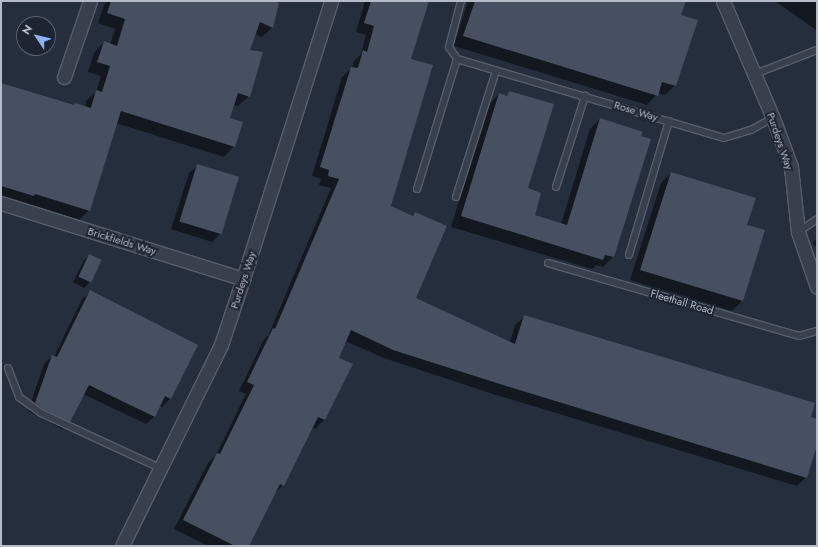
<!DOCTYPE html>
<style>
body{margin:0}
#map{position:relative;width:818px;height:547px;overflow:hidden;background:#252e3d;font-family:Jost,sans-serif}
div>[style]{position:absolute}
.shadow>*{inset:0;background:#0007}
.building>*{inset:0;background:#465061;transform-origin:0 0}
.roads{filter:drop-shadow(1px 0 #575e6b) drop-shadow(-1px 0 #575e6b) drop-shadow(0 1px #575e6b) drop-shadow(0 -1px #575e6b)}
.lane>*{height:6px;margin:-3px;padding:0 3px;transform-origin:3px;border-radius:3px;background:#39404d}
.street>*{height:13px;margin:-6.5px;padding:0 6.5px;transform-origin:6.5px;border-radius:6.5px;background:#39404d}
span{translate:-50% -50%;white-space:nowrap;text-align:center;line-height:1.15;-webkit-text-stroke:4px #1e2532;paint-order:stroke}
.street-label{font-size:11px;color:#b5bbc8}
.frame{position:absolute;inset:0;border:2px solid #b5bbc8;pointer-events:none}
.north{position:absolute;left:16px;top:16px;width:40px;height:40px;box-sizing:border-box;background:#1e2532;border:1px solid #5a616e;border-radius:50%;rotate:305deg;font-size:11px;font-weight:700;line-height:16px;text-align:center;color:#b5bbc8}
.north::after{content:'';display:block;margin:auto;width:14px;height:18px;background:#8fb0f4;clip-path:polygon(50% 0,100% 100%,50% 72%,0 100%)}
</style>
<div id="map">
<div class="shadow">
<i style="clip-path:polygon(107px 1px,269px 1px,273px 27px,262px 37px,255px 34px,249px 51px,249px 96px,238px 106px,233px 105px,229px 119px,234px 146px,224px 157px,116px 123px,89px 210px,79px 220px,25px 204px,1px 199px,1px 84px,73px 106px,85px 107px,86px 101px,96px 92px,101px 76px,88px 72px,94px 53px,104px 42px,110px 45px,115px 29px,98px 23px,104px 5px)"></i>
<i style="clip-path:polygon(365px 1px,428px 1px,410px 60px,389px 207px,412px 216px,415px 213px,415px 299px,510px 342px,515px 325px,525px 316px,817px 420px,817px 442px,806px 477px,797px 486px,493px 394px,384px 358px,345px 341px,338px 358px,324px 420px,315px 429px,312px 427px,283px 485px,273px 495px,248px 546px,208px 546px,174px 529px,208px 463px,216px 455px,246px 394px,239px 391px,264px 339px,268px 336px,331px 188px,319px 185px,321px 179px,312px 176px,342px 77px,352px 68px,354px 61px,361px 54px,366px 35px,356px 32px)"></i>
<i style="clip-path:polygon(468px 1px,684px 1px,680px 15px,675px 85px,665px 95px,658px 93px,647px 105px,454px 46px)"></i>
<i style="clip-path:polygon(775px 1px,817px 1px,817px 28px,816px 30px)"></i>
<i style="clip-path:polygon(510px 92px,526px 189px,534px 216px,561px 224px,590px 129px,600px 119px,650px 140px,613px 257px,603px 267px,596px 265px,592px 269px,451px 227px,489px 104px,499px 94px,506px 96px)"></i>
<i style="clip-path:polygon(197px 166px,220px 234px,212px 242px,171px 229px,189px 173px)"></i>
<i style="clip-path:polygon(671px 173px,746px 225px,764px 231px,742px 301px,732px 311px,630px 280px,661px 183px)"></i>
<i style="clip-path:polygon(817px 238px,817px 247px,812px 244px)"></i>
<i style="clip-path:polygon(90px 255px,89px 283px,84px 288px,73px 282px,84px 260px)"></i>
<i style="clip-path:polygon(90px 292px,197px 345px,170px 399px,162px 407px,159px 405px,154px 417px,146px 424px,83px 394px,69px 421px,62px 429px,28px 411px,44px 364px,52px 356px,54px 357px,82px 299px)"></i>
</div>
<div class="building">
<i style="clip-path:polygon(111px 1px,273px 1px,279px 3px,273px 28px,260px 22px,250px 50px,263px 52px,250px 97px,238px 93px,230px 118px,243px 122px,235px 147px,121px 111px,90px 211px,35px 194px,34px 196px,1px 186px,1px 83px,74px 105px,75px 103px,91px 108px,96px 90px,102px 92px,110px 66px,97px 62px,104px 41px,117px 46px,125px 19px,107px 13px)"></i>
<i style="clip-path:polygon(371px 1px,429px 1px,411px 59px,433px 65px,391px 206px,413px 216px,415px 212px,447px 226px,416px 298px,515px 344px,524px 315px,815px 403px,811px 417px,817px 419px,817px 445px,807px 478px,503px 385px,393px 350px,351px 330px,339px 358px,353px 364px,325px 420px,318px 417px,284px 486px,280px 484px,249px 546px,235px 546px,183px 520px,217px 453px,220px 454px,254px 385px,247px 382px,273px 328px,275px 329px,339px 179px,328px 176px,329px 170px,320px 167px,351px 67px,358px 68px,363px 50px,367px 52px,374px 26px,364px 23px)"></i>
<i style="clip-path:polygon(475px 1px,686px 1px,681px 15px,698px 20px,676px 86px,662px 82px,658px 96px,463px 36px)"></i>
<i style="clip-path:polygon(509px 91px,554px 104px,528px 188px,541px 193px,535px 215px,567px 225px,600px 118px,643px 132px,641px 136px,651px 139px,614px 257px,605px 255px,603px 260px,461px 216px,499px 93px,507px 96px)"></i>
<i style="left:197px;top:164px;width:44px;height:60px;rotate:17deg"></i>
<i style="clip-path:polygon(671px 172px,756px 198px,747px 225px,765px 230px,743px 301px,640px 270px)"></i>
<i style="left:89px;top:254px;width:14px;height:25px;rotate:25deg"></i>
<i style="clip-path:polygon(90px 290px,198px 345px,171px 399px,165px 396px,155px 417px,89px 385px,70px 422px,43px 409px,35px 403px,52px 355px,57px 357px)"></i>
</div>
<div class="roads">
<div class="lane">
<i style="left:461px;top:1px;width:48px;rotate:104.6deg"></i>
<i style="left:449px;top:47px;width:14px;rotate:56deg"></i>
<i style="left:457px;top:59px;width:278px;rotate:16.5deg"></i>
<i style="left:724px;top:138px;width:28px;rotate:-17deg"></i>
<i style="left:751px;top:130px;width:25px;rotate:-29deg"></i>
<i style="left:755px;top:74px;width:66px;rotate:-21.2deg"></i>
<i style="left:556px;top:187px;width:96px;rotate:-72.3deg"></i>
<i style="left:417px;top:189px;width:136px;rotate:-72.9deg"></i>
<i style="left:456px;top:197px;width:132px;rotate:-72.4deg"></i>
<i style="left:798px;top:232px;width:23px;rotate:-34deg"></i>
<i style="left:629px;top:255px;width:140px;rotate:-73.4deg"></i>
<i style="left:548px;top:263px;width:261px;rotate:16.2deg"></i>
<i style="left:799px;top:336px;width:19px;rotate:-16deg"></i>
<i style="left:8px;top:368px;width:31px;rotate:69deg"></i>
<i style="left:19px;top:397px;width:27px;rotate:36deg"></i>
<i style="left:41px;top:413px;width:131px;rotate:24.8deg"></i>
</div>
<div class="street">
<i style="left:723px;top:1px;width:127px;rotate:66.9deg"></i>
<i style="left:773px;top:118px;width:52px;rotate:69.8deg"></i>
<i style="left:791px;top:167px;width:65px;rotate:83.9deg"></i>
<i style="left:798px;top:232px;width:58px;rotate:70.9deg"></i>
<i style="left:64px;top:77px;width:80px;rotate:-71.1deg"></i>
<i style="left:1px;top:203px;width:254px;rotate:17.4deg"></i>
<i style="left:122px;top:546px;width:224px;rotate:-63.8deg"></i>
<i style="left:221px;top:345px;width:70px;rotate:-71.6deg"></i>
<i style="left:243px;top:279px;width:292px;rotate:-72.4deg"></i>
</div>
</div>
<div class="street-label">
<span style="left:636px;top:111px;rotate:17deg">Rose Way</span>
<span style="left:780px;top:141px;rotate:71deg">Purdeys Way</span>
<span style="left:122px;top:241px;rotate:17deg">Brickfields Way</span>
<span style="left:243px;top:280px;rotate:-72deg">Purdeys Way</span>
<span style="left:682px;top:302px;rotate:16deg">Fleethall Road</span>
</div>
<div class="frame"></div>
<div class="north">N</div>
</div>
